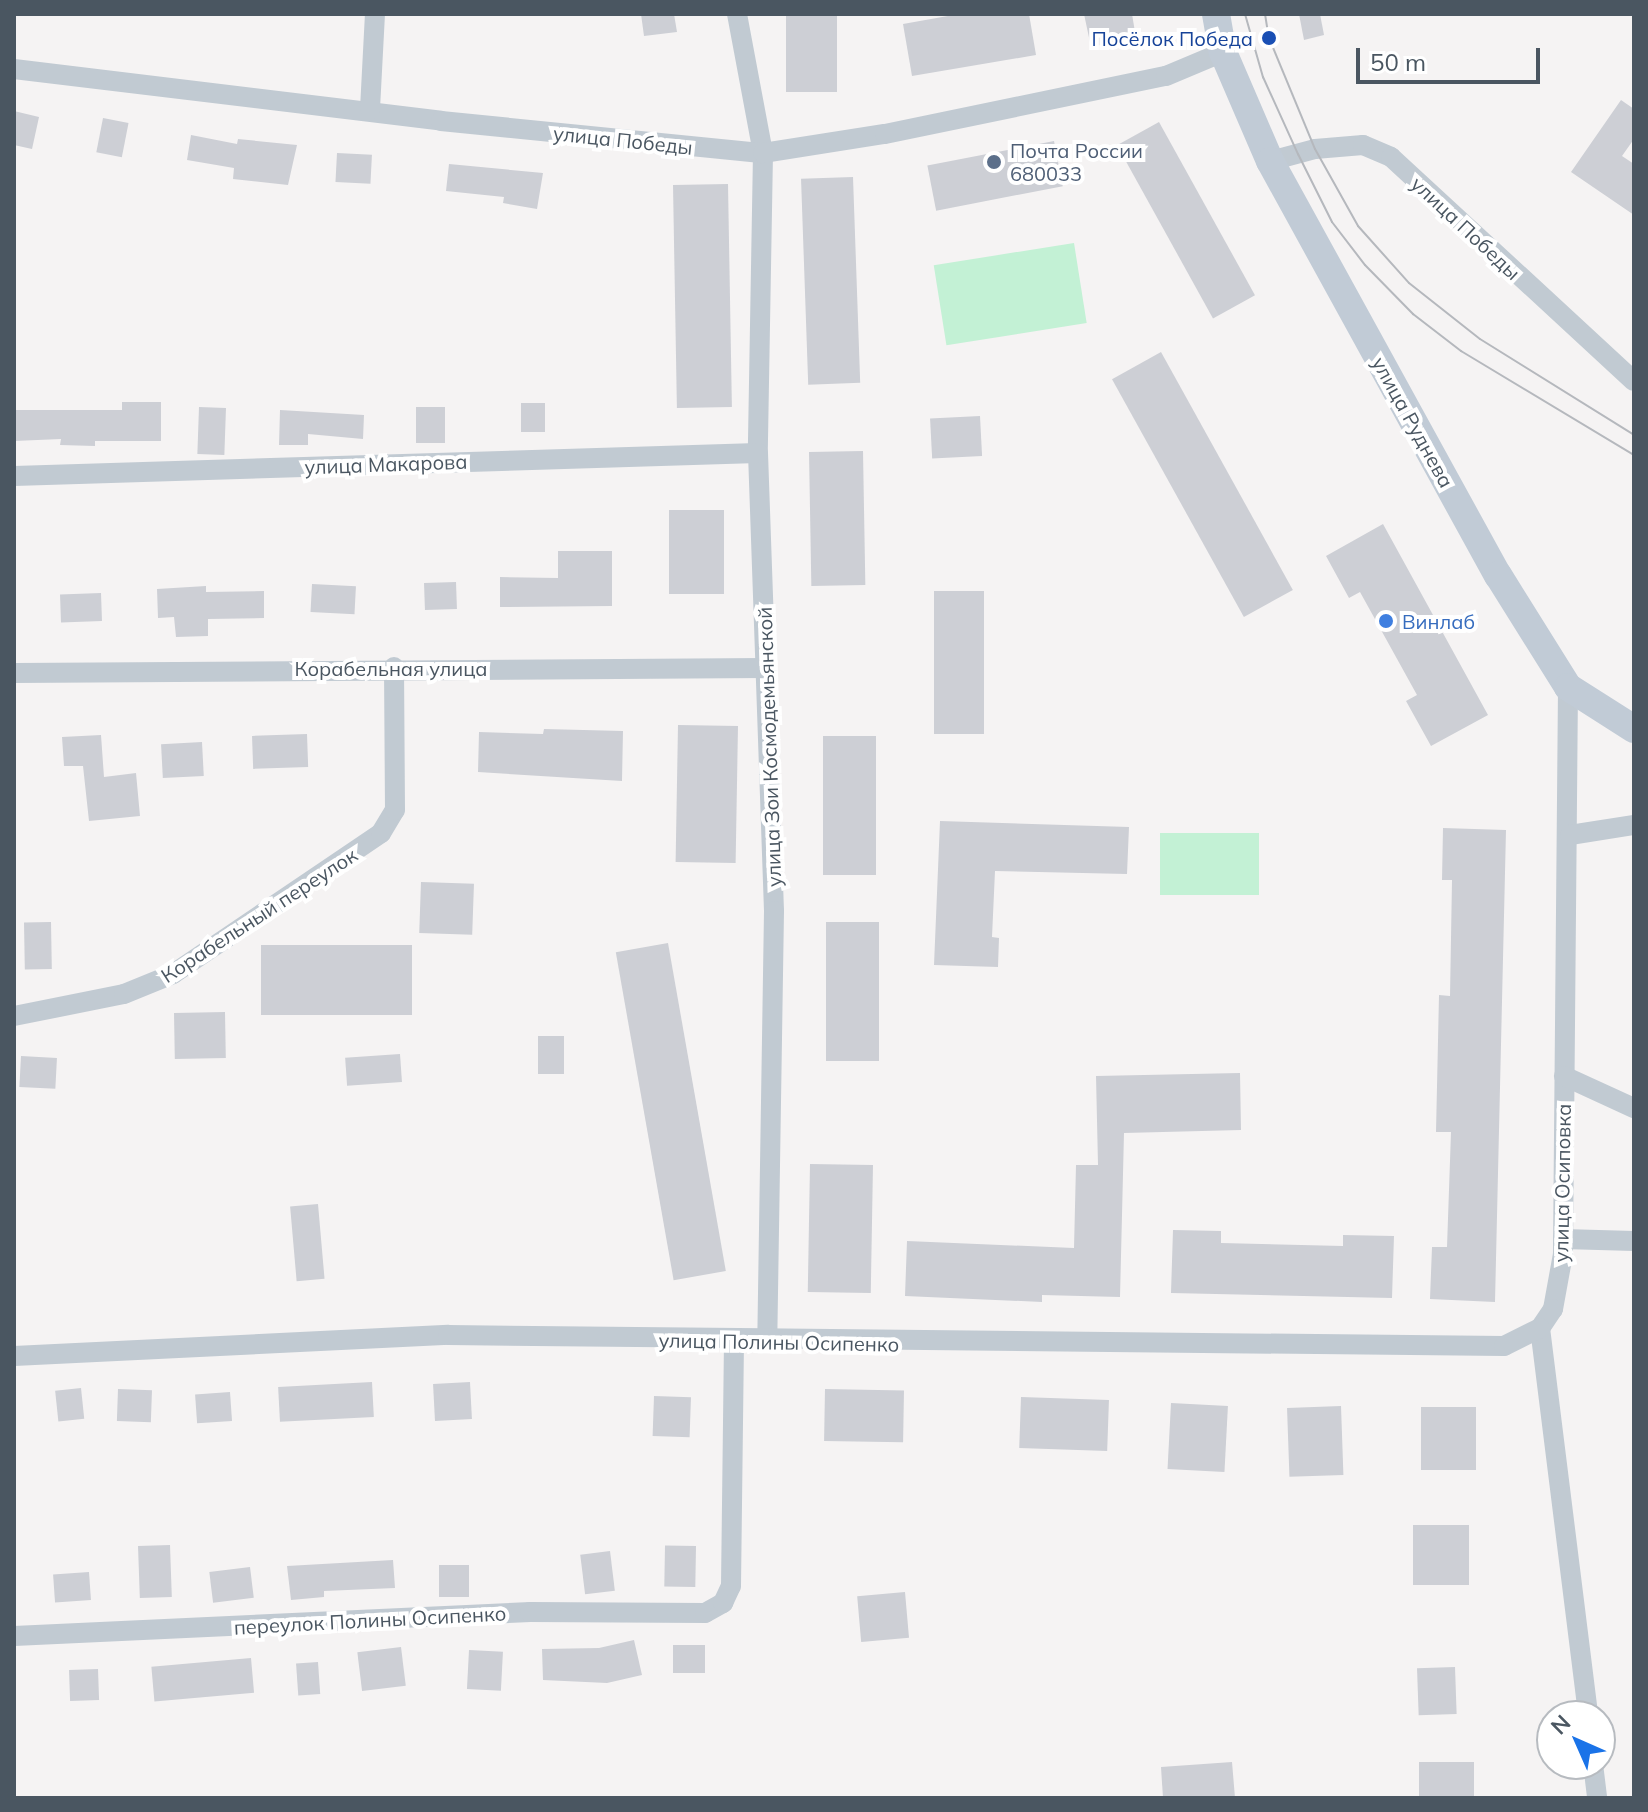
<!DOCTYPE html>
<meta charset="utf-8">
<style>
body{margin:0}
#map{position:relative;width:1648px;height:1812px;overflow:hidden;background:#f5f3f3;font-family:Mulish,sans-serif}
div>[style]{position:absolute}
.green>*{inset:0;background:#c3f1d5;transform-origin:0 0}
.building>*{inset:0;background:#cdcfd5;transform-origin:0 0}
.minor>*{height:20px;margin:-10px;padding:0 10px;transform-origin:10px;border-radius:10px;background:#c1cad2}
.secondary>*{height:28px;margin:-14px;padding:0 14px;transform-origin:14px;border-radius:14px;background:#c1cbd6}
.tram>*{height:2px;margin:-1px;padding:0 1px;transform-origin:1px;border-radius:1px;background:#b5b8bd}
.dots>*{width:22px;height:22px;translate:-50% -50%;box-sizing:border-box;border:4px solid #fff;border-radius:50%}
span{translate:-50% -50%;white-space:nowrap;text-align:center;line-height:1.15;-webkit-text-stroke:8px #fff;paint-order:stroke}
.transit-label{font-size:20px;color:#164399}
.right{translate:-100% -50%;text-align:right}
.street-label{font-size:20px;color:#4a5661}
.service-label{font-size:20px;color:#4e5e75}
.left{translate:0 -50%;text-align:left}
.shop-label{font-size:20px;color:#366cbe}
.frame{position:absolute;inset:0;border:16px solid #4a5661;pointer-events:none}
.north{position:absolute;left:1536px;top:1700px;width:80px;height:80px;box-sizing:border-box;background:#fff;border:2px solid #b7bbc0;border-radius:50%;rotate:315deg;font-size:22px;font-weight:700;line-height:32px;text-align:center;color:#4a5661}
.north::after{content:'';display:block;margin:auto;width:28px;height:36px;background:#1a73e8;clip-path:polygon(50% 0,100% 100%,50% 72%,0 100%)}
.scale{position:absolute;left:1356px;top:48px;width:184px;height:36px;box-sizing:border-box;border:4px solid #4a5661;border-top:0;padding-left:10px;font-size:24px;line-height:28px;white-space:nowrap;color:#4a5661;-webkit-text-stroke:6px #fff;paint-order:stroke}
</style>
<div id="map">
<div class="green">
<i style="left:1074px;top:243px;width:81px;height:142px;rotate:81deg"></i>
<i style="left:1160px;top:833px;width:99px;height:62px"></i>
</div>
<div class="building">
<i style="clip-path:polygon(641px 14px,674px 14px,677px 32px,644px 36px)"></i>
<i style="left:786px;top:14px;width:51px;height:78px"></i>
<i style="clip-path:polygon(959px 14px,1029px 14px,1036px 55px,912px 76px,903px 24px)"></i>
<i style="clip-path:polygon(1084px 14px,1132px 14px,1136px 38px,1091px 47px)"></i>
<i style="clip-path:polygon(1299px 14px,1320px 14px,1324px 35px,1304px 40px)"></i>
<i style="clip-path:polygon(1621px 100px,1634px 109px,1634px 139px,1622px 156px,1634px 164px,1634px 215px,1571px 172px)"></i>
<i style="clip-path:polygon(14px 111px,39px 117px,32px 149px,14px 145px)"></i>
<i style="left:103px;top:118px;width:26px;height:35px;rotate:11deg"></i>
<i style="left:1159px;top:122px;width:198px;height:48px;rotate:61deg"></i>
<i style="clip-path:polygon(191px 135px,237px 144px,238px 139px,297px 145px,288px 185px,233px 179px,234px 168px,187px 160px)"></i>
<i style="left:1054px;top:141px;width:46px;height:129px;rotate:79deg"></i>
<i style="left:337px;top:153px;width:35px;height:29px;rotate:3deg"></i>
<i style="clip-path:polygon(449px 164px,543px 173px,537px 209px,503px 203px,504px 197px,446px 191px)"></i>
<i style="left:853px;top:177px;width:206px;height:52px;rotate:88deg"></i>
<i style="left:728px;top:184px;width:223px;height:55px;rotate:89deg"></i>
<i style="left:1161px;top:352px;width:272px;height:56px;rotate:61deg"></i>
<i style="clip-path:polygon(122px 402px,161px 402px,161px 441px,95px 441px,95px 446px,60px 445px,61px 439px,14px 441px,14px 410px,122px 410px)"></i>
<i style="left:521px;top:403px;width:24px;height:29px"></i>
<i style="left:199px;top:407px;width:27px;height:47px;rotate:2deg"></i>
<i style="left:416px;top:407px;width:29px;height:36px"></i>
<i style="clip-path:polygon(280px 410px,364px 415px,363px 439px,308px 434px,308px 445px,279px 445px)"></i>
<i style="left:980px;top:416px;width:40px;height:50px;rotate:87deg"></i>
<i style="left:863px;top:451px;width:134px;height:54px;rotate:89deg"></i>
<i style="left:669px;top:510px;width:55px;height:84px"></i>
<i style="clip-path:polygon(1383px 524px,1488px 715px,1431px 746px,1406px 701px,1417px 695px,1360px 592px,1349px 598px,1326px 556px)"></i>
<i style="clip-path:polygon(558px 551px,612px 551px,612px 606px,500px 607px,500px 577px,558px 578px)"></i>
<i style="left:456px;top:582px;width:27px;height:32px;rotate:88deg"></i>
<i style="left:312px;top:584px;width:44px;height:28px;rotate:3deg"></i>
<i style="clip-path:polygon(206px 586px,206px 592px,264px 591px,264px 618px,208px 619px,208px 636px,176px 637px,174px 617px,158px 618px,157px 589px)"></i>
<i style="left:934px;top:591px;width:50px;height:143px"></i>
<i style="left:101px;top:593px;width:28px;height:41px;rotate:88deg"></i>
<i style="left:678px;top:725px;width:60px;height:137px;rotate:1deg"></i>
<i style="clip-path:polygon(544px 729px,623px 731px,622px 781px,478px 772px,479px 732px,543px 734px)"></i>
<i style="left:307px;top:734px;width:33px;height:55px;rotate:88deg"></i>
<i style="clip-path:polygon(101px 735px,104px 777px,136px 773px,140px 816px,89px 821px,83px 766px,64px 766px,62px 737px)"></i>
<i style="left:823px;top:736px;width:53px;height:139px"></i>
<i style="left:202px;top:742px;width:34px;height:41px;rotate:87deg"></i>
<i style="clip-path:polygon(940px 821px,1129px 827px,1127px 874px,995px 871px,992px 937px,999px 938px,998px 967px,934px 965px)"></i>
<i style="clip-path:polygon(1443px 828px,1506px 830px,1495px 1302px,1430px 1299px,1432px 1247px,1447px 1247px,1451px 1132px,1436px 1132px,1439px 995px,1450px 996px,1452px 880px,1442px 880px)"></i>
<i style="left:421px;top:882px;width:53px;height:51px;rotate:2deg"></i>
<i style="left:51px;top:922px;width:47px;height:27px;rotate:89deg"></i>
<i style="left:826px;top:922px;width:53px;height:139px"></i>
<i style="left:668px;top:943px;width:333px;height:53px;rotate:80deg"></i>
<i style="left:261px;top:945px;width:151px;height:70px"></i>
<i style="left:225px;top:1012px;width:46px;height:51px;rotate:89deg"></i>
<i style="left:538px;top:1036px;width:26px;height:38px"></i>
<i style="left:400px;top:1054px;width:28px;height:55px;rotate:86deg"></i>
<i style="left:21px;top:1056px;width:36px;height:31px;rotate:3deg"></i>
<i style="clip-path:polygon(1240px 1073px,1241px 1130px,1124px 1133px,1120px 1297px,1042px 1295px,1042px 1302px,905px 1296px,907px 1241px,1074px 1248px,1076px 1165px,1098px 1165px,1096px 1076px)"></i>
<i style="left:810px;top:1164px;width:63px;height:128px;rotate:1deg"></i>
<i style="left:318px;top:1204px;width:75px;height:28px;rotate:85deg"></i>
<i style="clip-path:polygon(1173px 1230px,1221px 1231px,1221px 1243px,1343px 1246px,1343px 1235px,1394px 1236px,1392px 1298px,1171px 1293px)"></i>
<i style="left:372px;top:1382px;width:35px;height:94px;rotate:87deg"></i>
<i style="left:470px;top:1382px;width:37px;height:37px;rotate:87deg"></i>
<i style="left:81px;top:1388px;width:31px;height:26px;rotate:84deg"></i>
<i style="left:118px;top:1389px;width:34px;height:32px;rotate:2deg"></i>
<i style="left:825px;top:1389px;width:79px;height:52px;rotate:1deg"></i>
<i style="left:230px;top:1392px;width:29px;height:35px;rotate:86deg"></i>
<i style="left:654px;top:1396px;width:37px;height:40px;rotate:2deg"></i>
<i style="left:1021px;top:1397px;width:88px;height:51px;rotate:2deg"></i>
<i style="left:1171px;top:1403px;width:57px;height:66px;rotate:3deg"></i>
<i style="left:1341px;top:1406px;width:69px;height:54px;rotate:88deg"></i>
<i style="left:1421px;top:1407px;width:55px;height:63px"></i>
<i style="left:1413px;top:1525px;width:56px;height:60px"></i>
<i style="left:170px;top:1545px;width:52px;height:32px;rotate:88deg"></i>
<i style="left:696px;top:1546px;width:41px;height:31px;rotate:91deg"></i>
<i style="left:610px;top:1551px;width:40px;height:30px;rotate:83deg"></i>
<i style="clip-path:polygon(393px 1560px,395px 1588px,324px 1591px,324px 1597px,291px 1600px,287px 1566px)"></i>
<i style="left:439px;top:1565px;width:30px;height:32px"></i>
<i style="left:250px;top:1567px;width:31px;height:41px;rotate:83deg"></i>
<i style="left:89px;top:1572px;width:28px;height:36px;rotate:86deg"></i>
<i style="left:905px;top:1592px;width:46px;height:48px;rotate:85deg"></i>
<i style="clip-path:polygon(634px 1640px,642px 1675px,607px 1683px,543px 1680px,542px 1649px,599px 1648px)"></i>
<i style="left:673px;top:1645px;width:32px;height:28px"></i>
<i style="left:401px;top:1647px;width:39px;height:44px;rotate:83deg"></i>
<i style="left:469px;top:1650px;width:34px;height:39px;rotate:3deg"></i>
<i style="left:251px;top:1658px;width:35px;height:100px;rotate:85deg"></i>
<i style="left:318px;top:1662px;width:32px;height:22px;rotate:86deg"></i>
<i style="left:1455px;top:1667px;width:47px;height:38px;rotate:88deg"></i>
<i style="left:98px;top:1669px;width:31px;height:29px;rotate:88deg"></i>
<i style="clip-path:polygon(1232px 1762px,1235px 1798px,1163px 1798px,1161px 1767px)"></i>
<i style="left:1419px;top:1762px;width:55px;height:36px"></i>
</div>
<div class="minor">
<i style="left:737px;top:14px;width:141px;rotate:79.4deg"></i>
<i style="left:763px;top:153px;width:300px;rotate:91deg"></i>
<i style="left:758px;top:453px;width:458px;rotate:88deg"></i>
<i style="left:774px;top:911px;width:431px;rotate:90.9deg"></i>
<i style="left:14px;top:69px;width:430px;rotate:6.9deg"></i>
<i style="left:441px;top:121px;width:324px;rotate:5.7deg"></i>
<i style="left:763px;top:153px;width:123px;rotate:-8.9deg"></i>
<i style="left:885px;top:134px;width:287px;rotate:-11.7deg"></i>
<i style="left:1166px;top:76px;width:62px;rotate:-22.8deg"></i>
<i style="left:370px;top:109px;width:95px;rotate:-87deg"></i>
<i style="left:1270px;top:161px;width:47px;rotate:-14.9deg"></i>
<i style="left:1315px;top:149px;width:48px;rotate:-4.8deg"></i>
<i style="left:1363px;top:145px;width:30px;rotate:23deg"></i>
<i style="left:1391px;top:157px;width:330px;rotate:42.7deg"></i>
<i style="left:14px;top:476px;width:744px;rotate:-1.77deg"></i>
<i style="left:14px;top:673px;width:753px;rotate:-0.38deg"></i>
<i style="left:1568px;top:687px;width:567px;rotate:90.51deg"></i>
<i style="left:1563px;top:1254px;width:56px;rotate:100.3deg"></i>
<i style="left:1553px;top:1309px;width:23px;rotate:124deg"></i>
<i style="left:1540px;top:1328px;width:391px;rotate:82.9deg"></i>
<i style="left:1570px;top:835px;width:65px;rotate:-8.9deg"></i>
<i style="left:14px;top:1016px;width:112px;rotate:-11.3deg"></i>
<i style="left:124px;top:994px;width:53px;rotate:-22.2deg"></i>
<i style="left:173px;top:974px;width:251px;rotate:-34.1deg"></i>
<i style="left:381px;top:833px;width:27px;rotate:-59deg"></i>
<i style="left:395px;top:810px;width:143px;rotate:-90.4deg"></i>
<i style="left:1564px;top:1076px;width:77px;rotate:24.6deg"></i>
<i style="left:1563px;top:1239px;width:71px;rotate:1.6deg"></i>
<i style="left:14px;top:1356px;width:435px;rotate:-2.8deg"></i>
<i style="left:448px;top:1335px;width:1056px;rotate:0.6deg"></i>
<i style="left:1504px;top:1346px;width:40px;rotate:-26.6deg"></i>
<i style="left:14px;top:1636px;width:517px;rotate:-2.66deg"></i>
<i style="left:530px;top:1612px;width:175px;rotate:0.3deg"></i>
<i style="left:705px;top:1613px;width:21px;rotate:-29deg"></i>
<i style="left:723px;top:1603px;width:19px;rotate:-65deg"></i>
<i style="left:731px;top:1586px;width:245px;rotate:-89.3deg"></i>
<i style="left:1593px;top:1764px;width:34px;rotate:83deg"></i>
</div>
<div class="secondary">
<i style="left:1216px;top:14px;width:39px;rotate:80deg"></i>
<i style="left:1223px;top:52px;width:119px;rotate:66.7deg"></i>
<i style="left:1270px;top:161px;width:473px;rotate:61.2deg"></i>
<i style="left:1498px;top:575px;width:132px;rotate:58deg"></i>
<i style="left:1568px;top:687px;width:78px;rotate:32.5deg"></i>
</div>
<div class="tram">
<i style="left:1245px;top:14px;width:66px;rotate:74.1deg"></i>
<i style="left:1263px;top:77px;width:85px;rotate:65.6deg"></i>
<i style="left:1298px;top:154px;width:76px;rotate:63.4deg"></i>
<i style="left:1332px;top:222px;width:54px;rotate:52.5deg"></i>
<i style="left:1365px;top:265px;width:69px;rotate:45.6deg"></i>
<i style="left:1413px;top:314px;width:61px;rotate:37.6deg"></i>
<i style="left:1461px;top:351px;width:202px;rotate:31deg"></i>
<i style="left:1265px;top:14px;width:24px;rotate:81deg"></i>
<i style="left:1269px;top:38px;width:120px;rotate:67.5deg"></i>
<i style="left:1315px;top:149px;width:88px;rotate:60.8deg"></i>
<i style="left:1358px;top:226px;width:76px;rotate:48.2deg"></i>
<i style="left:1409px;top:283px;width:90px;rotate:38.3deg"></i>
<i style="left:1480px;top:339px;width:181px;rotate:31.9deg"></i>
</div>
<div class="dots">
<i style="left:1269px;top:38px;background:#1a4fb4"></i>
<i style="left:994px;top:162px;background:#5c6f8a"></i>
<i style="left:1386px;top:621px;background:#3f7fe0"></i>
</div>
<div class="transit-label">
<span class="right" style="left:1253px;top:38px">Посёлок Победа</span>
</div>
<div class="street-label">
<span style="left:623px;top:140px;rotate:6deg">улица Победы</span>
<span style="left:1466px;top:228px;rotate:43deg">улица Победы</span>
<span style="left:1413px;top:422px;rotate:61deg">улица Руднева</span>
<span style="left:386px;top:464px;rotate:-2deg">улица Макарова</span>
<span style="left:391px;top:668px">Корабельная улица</span>
<span style="left:769px;top:747px;rotate:-92deg">улица Зои Космодемьянской</span>
<span style="left:259px;top:915px;rotate:-33deg">Корабельный переулок</span>
<span style="left:1562px;top:1183px;rotate:-89deg">улица Осиповка</span>
<span style="left:779px;top:1342px;rotate:1deg">улица Полины Осипенко</span>
<span style="left:370px;top:1620px;rotate:-3deg">переулок Полины Осипенко</span>
</div>
<div class="service-label">
<span class="left" style="left:1010px;top:162px">Почта России<br>680033</span>
</div>
<div class="shop-label">
<span class="left" style="left:1402px;top:621px">Винлаб</span>
</div>
<div class="frame"></div>
<div class="north">N</div>
<div class="scale">50 m</div>
</div>
